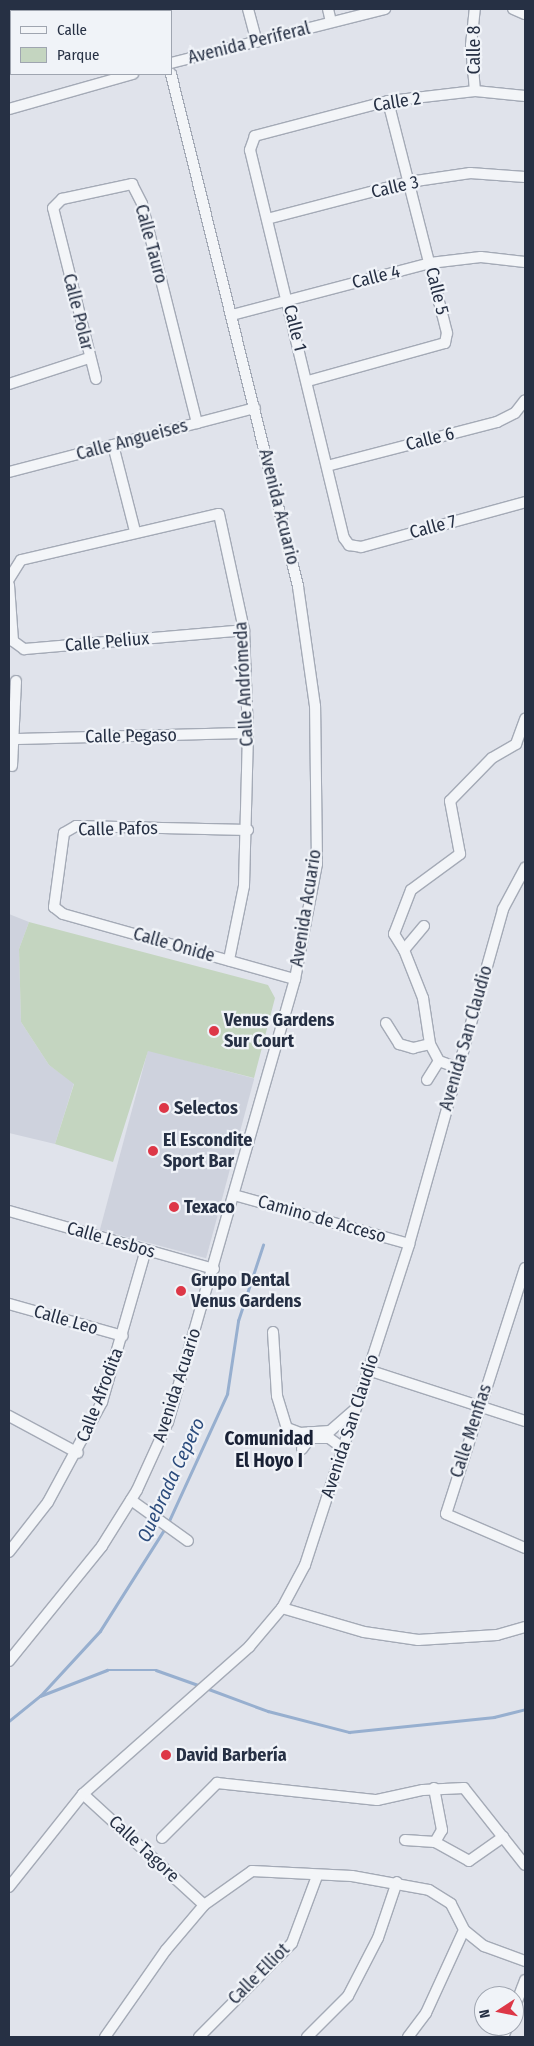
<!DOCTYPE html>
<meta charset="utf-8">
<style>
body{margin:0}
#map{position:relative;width:534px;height:2046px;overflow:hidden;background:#e0e3eb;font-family:"Fira Sans Condensed",sans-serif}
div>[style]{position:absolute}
.built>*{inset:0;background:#ced2dd;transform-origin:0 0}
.green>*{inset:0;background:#c4d5c0}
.stream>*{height:2.5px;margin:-1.25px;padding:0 1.25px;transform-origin:1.25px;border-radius:1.25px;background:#97afcf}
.roads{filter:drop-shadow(1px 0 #a4aab6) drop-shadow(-1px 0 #a4aab6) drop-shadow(0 1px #a4aab6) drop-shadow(0 -1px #a4aab6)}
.minor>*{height:10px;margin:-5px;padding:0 5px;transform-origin:5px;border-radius:5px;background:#f3f5f8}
.dots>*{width:14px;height:14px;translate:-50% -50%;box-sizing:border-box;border:2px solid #f0f3f8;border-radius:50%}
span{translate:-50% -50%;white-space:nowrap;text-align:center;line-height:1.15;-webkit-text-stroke:4.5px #f0f3f8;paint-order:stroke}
.street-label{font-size:18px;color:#263044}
.poi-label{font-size:18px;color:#263044;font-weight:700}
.left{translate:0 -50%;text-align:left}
.neighbourhood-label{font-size:19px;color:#192135;font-weight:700}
.water-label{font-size:19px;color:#2c4c7d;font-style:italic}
.frame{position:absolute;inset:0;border:10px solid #263044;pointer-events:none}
.legend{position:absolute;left:10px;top:10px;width:162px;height:65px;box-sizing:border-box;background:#f0f3f8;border:1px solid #9fa5b0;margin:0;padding:6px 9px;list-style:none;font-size:15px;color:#263044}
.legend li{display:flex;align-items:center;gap:10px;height:25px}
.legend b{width:25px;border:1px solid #9fa5b0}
.north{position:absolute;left:474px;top:1986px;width:50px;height:50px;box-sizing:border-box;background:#f0f3f8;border:1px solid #9fa5b0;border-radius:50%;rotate:259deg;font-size:14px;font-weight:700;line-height:20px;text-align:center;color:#263044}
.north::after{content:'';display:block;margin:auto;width:18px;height:22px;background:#dd3747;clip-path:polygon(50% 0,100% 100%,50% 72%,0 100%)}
</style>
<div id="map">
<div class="built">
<i style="clip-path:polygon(9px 914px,29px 922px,19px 949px,21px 1022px,49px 1065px,74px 1083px,55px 1144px,9px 1133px)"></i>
<i style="left:148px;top:1050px;width:110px;height:186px;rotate:15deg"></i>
</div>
<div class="green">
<i style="clip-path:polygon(29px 922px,268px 985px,275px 998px,254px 1078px,148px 1051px,113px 1162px,55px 1144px,74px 1084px,49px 1065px,21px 1022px,19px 949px)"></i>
</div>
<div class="stream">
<i style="left:168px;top:1523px;width:142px;rotate:-65.4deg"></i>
<i style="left:227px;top:1394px;width:74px;rotate:-81.4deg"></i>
<i style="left:238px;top:1321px;width:80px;rotate:-71.8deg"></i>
<i style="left:206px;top:1688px;width:66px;rotate:20.4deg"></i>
<i style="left:268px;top:1711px;width:84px;rotate:14.5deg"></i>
<i style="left:349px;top:1732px;width:146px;rotate:-5.9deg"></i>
<i style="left:494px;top:1717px;width:32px;rotate:-14deg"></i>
<i style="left:41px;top:1695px;width:87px;rotate:-47.3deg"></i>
<i style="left:100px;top:1631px;width:122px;rotate:-57.7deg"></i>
<i style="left:9px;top:1721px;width:40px;rotate:-39deg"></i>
<i style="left:40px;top:1696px;width:72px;rotate:-21.2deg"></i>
<i style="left:107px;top:1670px;width:49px"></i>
<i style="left:156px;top:1670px;width:48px;rotate:19.6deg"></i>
</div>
<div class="roads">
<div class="minor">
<i style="left:154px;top:9px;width:2px;rotate:63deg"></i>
<i style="left:248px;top:9px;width:34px;rotate:75deg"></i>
<i style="left:328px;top:9px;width:13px;rotate:77deg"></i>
<i style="left:513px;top:9px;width:13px;rotate:23deg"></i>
<i style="left:171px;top:63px;width:221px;rotate:-14.2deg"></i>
<i style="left:475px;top:91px;width:46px;rotate:-95deg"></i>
<i style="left:471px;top:45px;width:36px;rotate:-84deg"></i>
<i style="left:525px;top:96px;width:50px;rotate:-174.3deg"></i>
<i style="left:475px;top:91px;width:88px;rotate:173.4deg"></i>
<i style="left:388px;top:101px;width:138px;rotate:165.3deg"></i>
<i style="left:255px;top:136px;width:15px;rotate:110deg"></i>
<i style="left:250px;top:150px;width:399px;rotate:76.4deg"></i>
<i style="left:344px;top:538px;width:9px;rotate:54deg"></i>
<i style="left:349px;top:545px;width:12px;rotate:9deg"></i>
<i style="left:361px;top:547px;width:170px;rotate:-15.3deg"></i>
<i style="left:9px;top:109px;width:129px;rotate:-15.8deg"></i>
<i style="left:267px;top:219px;width:147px;rotate:-14.6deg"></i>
<i style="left:409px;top:182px;width:62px;rotate:-8.4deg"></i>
<i style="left:470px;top:173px;width:55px;rotate:4.2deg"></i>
<i style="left:232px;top:315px;width:205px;rotate:-14.7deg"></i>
<i style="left:430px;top:263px;width:51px;rotate:-6.7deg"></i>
<i style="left:481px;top:257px;width:44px;rotate:6.5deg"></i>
<i style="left:96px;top:379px;width:176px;rotate:-104.1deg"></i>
<i style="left:53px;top:208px;width:13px;rotate:-45deg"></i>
<i style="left:62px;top:199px;width:72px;rotate:-12.1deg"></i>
<i style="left:132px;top:184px;width:22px;rotate:63deg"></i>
<i style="left:142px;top:204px;width:226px;rotate:75.9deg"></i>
<i style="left:308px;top:381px;width:142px;rotate:-15.5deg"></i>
<i style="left:445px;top:343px;width:10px;rotate:-79deg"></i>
<i style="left:447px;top:333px;width:239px;rotate:-104.3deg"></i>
<i style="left:9px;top:384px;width:84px;rotate:-18deg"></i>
<i style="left:113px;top:445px;width:89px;rotate:75.7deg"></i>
<i style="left:327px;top:466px;width:176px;rotate:-14.5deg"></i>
<i style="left:497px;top:422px;width:20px;rotate:-27deg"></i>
<i style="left:515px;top:413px;width:16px;rotate:-52deg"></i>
<i style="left:9px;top:472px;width:254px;rotate:-14.6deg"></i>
<i style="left:9px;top:579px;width:22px;rotate:-58deg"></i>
<i style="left:21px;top:560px;width:203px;rotate:-13.1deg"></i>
<i style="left:219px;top:514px;width:119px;rotate:77.8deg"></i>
<i style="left:244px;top:630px;width:103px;rotate:87.8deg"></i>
<i style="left:248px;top:733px;width:153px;rotate:91.5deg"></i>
<i style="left:244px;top:886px;width:76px;rotate:101.5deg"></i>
<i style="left:9px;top:585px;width:56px;rotate:85.9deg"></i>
<i style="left:13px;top:641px;width:14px;rotate:36deg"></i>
<i style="left:24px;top:649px;width:221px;rotate:-4.9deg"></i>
<i style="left:13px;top:739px;width:235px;rotate:-1.5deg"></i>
<i style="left:12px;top:766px;width:85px;rotate:-87.3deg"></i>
<i style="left:248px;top:830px;width:172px;rotate:-178.7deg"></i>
<i style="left:76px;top:826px;width:14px;rotate:150deg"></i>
<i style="left:64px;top:833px;width:75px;rotate:97.7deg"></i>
<i style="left:54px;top:907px;width:11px;rotate:38deg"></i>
<i style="left:63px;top:914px;width:241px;rotate:15.7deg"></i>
<i style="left:424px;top:926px;width:31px;rotate:130deg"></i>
<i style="left:404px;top:950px;width:52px;rotate:68.4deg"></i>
<i style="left:423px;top:998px;width:47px;rotate:81.3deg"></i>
<i style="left:430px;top:1044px;width:19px;rotate:62deg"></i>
<i style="left:439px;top:1061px;width:20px;rotate:20deg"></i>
<i style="left:404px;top:950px;width:19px;rotate:-122deg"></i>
<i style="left:394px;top:934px;width:47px;rotate:-68.9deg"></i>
<i style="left:411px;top:890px;width:61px;rotate:-36.3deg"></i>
<i style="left:460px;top:854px;width:54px;rotate:-100.7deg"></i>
<i style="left:450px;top:801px;width:60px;rotate:-45.7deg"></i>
<i style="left:492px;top:758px;width:28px;rotate:-30deg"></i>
<i style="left:516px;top:744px;width:27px;rotate:-70deg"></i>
<i style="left:386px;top:1023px;width:25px;rotate:58deg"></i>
<i style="left:399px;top:1044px;width:15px;rotate:16deg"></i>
<i style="left:413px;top:1048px;width:17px;rotate:-13deg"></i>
<i style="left:427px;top:1080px;width:22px;rotate:-58deg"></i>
<i style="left:234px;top:1195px;width:182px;rotate:15.6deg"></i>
<i style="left:9px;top:1211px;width:213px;rotate:15.8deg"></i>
<i style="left:525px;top:1268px;width:258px;rotate:107.8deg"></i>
<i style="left:446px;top:1514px;width:86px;rotate:23.3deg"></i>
<i style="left:9px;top:1304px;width:118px;rotate:15.7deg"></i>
<i style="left:273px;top:1332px;width:64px;rotate:86.4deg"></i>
<i style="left:277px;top:1396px;width:34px;rotate:73deg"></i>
<i style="left:287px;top:1428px;width:14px;rotate:21deg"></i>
<i style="left:300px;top:1433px;width:30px;rotate:-4deg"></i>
<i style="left:330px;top:1431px;width:32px;rotate:-41deg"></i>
<i style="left:368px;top:1370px;width:165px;rotate:18deg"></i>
<i style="left:9px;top:1416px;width:78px;rotate:28.2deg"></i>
<i style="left:302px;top:1449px;width:14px;rotate:-54deg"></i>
<i style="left:310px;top:1438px;width:19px"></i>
<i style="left:329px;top:1438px;width:17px;rotate:36deg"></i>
<i style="left:131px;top:1500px;width:70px;rotate:35.7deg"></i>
<i style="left:9px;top:1552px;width:63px;rotate:-52deg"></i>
<i style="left:48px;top:1502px;width:114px;rotate:-61.6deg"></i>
<i style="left:102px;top:1402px;width:158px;rotate:-73.9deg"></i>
<i style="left:282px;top:1608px;width:85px;rotate:16.3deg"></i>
<i style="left:364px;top:1632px;width:55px;rotate:8.4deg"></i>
<i style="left:418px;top:1640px;width:79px;rotate:-3.6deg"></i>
<i style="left:497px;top:1635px;width:29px;rotate:-16deg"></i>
<i style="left:9px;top:1661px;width:148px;rotate:-51deg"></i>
<i style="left:102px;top:1546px;width:66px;rotate:-58deg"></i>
<i style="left:137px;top:1490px;width:75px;rotate:-65.5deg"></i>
<i style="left:168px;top:1422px;width:461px;rotate:-74deg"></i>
<i style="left:295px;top:979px;width:117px;rotate:-79.2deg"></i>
<i style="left:317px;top:864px;width:158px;rotate:-90.7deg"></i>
<i style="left:315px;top:706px;width:121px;rotate:-98.1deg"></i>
<i style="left:298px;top:586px;width:528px;rotate:-103.93deg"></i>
<i style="left:434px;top:1788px;width:43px;rotate:79.2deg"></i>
<i style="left:442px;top:1830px;width:14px;rotate:120deg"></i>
<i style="left:83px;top:1794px;width:164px;rotate:42.5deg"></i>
<i style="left:162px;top:1838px;width:78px;rotate:-45deg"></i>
<i style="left:217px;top:1783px;width:161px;rotate:6.1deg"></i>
<i style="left:377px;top:1800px;width:47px;rotate:-12.3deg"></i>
<i style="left:423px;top:1790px;width:41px;rotate:-2.8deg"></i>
<i style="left:464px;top:1788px;width:98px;rotate:51.6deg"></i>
<i style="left:405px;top:1840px;width:30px;rotate:4deg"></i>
<i style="left:435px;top:1842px;width:39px;rotate:29deg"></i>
<i style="left:469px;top:1861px;width:42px;rotate:-35.2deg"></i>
<i style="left:9px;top:1887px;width:119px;rotate:-51.5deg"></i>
<i style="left:83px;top:1794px;width:222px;rotate:-41.5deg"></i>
<i style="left:249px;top:1647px;width:51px;rotate:-49.8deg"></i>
<i style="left:282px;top:1608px;width:49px;rotate:-61.9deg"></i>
<i style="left:305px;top:1565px;width:337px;rotate:-72deg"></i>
<i style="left:409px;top:1244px;width:348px;rotate:-74.3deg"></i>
<i style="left:503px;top:909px;width:47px;rotate:-61.8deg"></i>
<i style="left:514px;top:2009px;width:31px;rotate:-69deg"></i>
<i style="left:105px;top:2037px;width:106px;rotate:-55deg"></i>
<i style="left:166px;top:1950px;width:59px;rotate:-49.8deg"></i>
<i style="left:204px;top:1905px;width:59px;rotate:-35.3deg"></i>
<i style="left:252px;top:1871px;width:100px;rotate:2.9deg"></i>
<i style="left:352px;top:1876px;width:78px;rotate:10.3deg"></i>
<i style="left:429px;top:1890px;width:26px;rotate:32deg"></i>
<i style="left:451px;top:1904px;width:29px;rotate:63deg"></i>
<i style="left:464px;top:1930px;width:26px;rotate:39deg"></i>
<i style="left:484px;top:1946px;width:44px;rotate:20.1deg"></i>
<i style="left:199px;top:2037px;width:132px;rotate:-45.3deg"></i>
<i style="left:292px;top:1943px;width:72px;rotate:-69.5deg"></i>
<i style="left:307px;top:2037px;width:58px;rotate:-45deg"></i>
<i style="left:348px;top:1996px;width:65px;rotate:-62.7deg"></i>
<i style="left:378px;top:1938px;width:59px;rotate:-71.3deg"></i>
<i style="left:408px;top:2037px;width:30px;rotate:-53deg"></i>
<i style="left:426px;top:2013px;width:91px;rotate:-65.4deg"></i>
<i style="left:503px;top:2037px;width:12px;rotate:-66deg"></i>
</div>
</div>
<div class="dots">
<i style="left:214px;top:1031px;background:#dd3747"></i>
<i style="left:164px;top:1108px;background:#dd3747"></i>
<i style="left:153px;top:1151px;background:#dd3747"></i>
<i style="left:174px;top:1207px;background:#dd3747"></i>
<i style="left:181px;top:1291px;background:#dd3747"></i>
<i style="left:166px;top:1755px;background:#dd3747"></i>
</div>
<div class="street-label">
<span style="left:249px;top:43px;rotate:-14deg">Avenida Periferal</span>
<span style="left:474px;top:50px;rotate:-90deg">Calle 8</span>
<span style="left:397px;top:102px;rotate:-9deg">Calle 2</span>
<span style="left:395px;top:187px;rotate:-13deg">Calle 3</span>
<span style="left:151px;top:244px;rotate:75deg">Calle Tauro</span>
<span style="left:376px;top:277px;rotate:-14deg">Calle 4</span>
<span style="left:437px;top:291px;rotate:76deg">Calle 5</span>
<span style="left:78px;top:312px;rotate:76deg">Calle Polar</span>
<span style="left:295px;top:328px;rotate:76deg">Calle 1</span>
<span style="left:430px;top:439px;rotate:-14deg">Calle 6</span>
<span style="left:132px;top:440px;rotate:-15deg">Calle Angueises</span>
<span style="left:279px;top:507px;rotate:76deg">Avenida Acuario</span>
<span style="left:433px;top:527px;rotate:-15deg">Calle 7</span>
<span style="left:107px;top:642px;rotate:-5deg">Calle Peliux</span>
<span style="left:244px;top:684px;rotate:-93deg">Calle Andrómeda</span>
<span style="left:131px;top:736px;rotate:-1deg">Calle Pegaso</span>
<span style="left:118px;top:829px;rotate:-1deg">Calle Pafos</span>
<span style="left:306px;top:908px;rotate:-81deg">Avenida Acuario</span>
<span style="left:174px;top:945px;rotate:16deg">Calle Onide</span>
<span style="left:466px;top:1038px;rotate:-74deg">Avenida San Claudio</span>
<span style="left:322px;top:1219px;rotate:16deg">Camino de Acceso</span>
<span style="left:111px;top:1240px;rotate:16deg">Calle Lesbos</span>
<span style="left:66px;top:1320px;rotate:16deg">Calle Leo</span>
<span style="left:177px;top:1385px;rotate:-72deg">Avenida Acuario</span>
<span style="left:100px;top:1395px;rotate:-69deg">Calle Afrodita</span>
<span style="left:350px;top:1426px;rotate:-72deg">Avenida San Claudio</span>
<span style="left:471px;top:1431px;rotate:-72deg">Calle Menfias</span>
<span style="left:144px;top:1849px;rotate:43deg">Calle Tagore</span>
<span style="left:259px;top:1974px;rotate:-45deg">Calle Elliot</span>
</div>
<div class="poi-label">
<span class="left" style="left:224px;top:1031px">Venus Gardens<br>Sur Court</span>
<span class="left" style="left:174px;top:1108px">Selectos</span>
<span class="left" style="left:163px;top:1151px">El Escondite<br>Sport Bar</span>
<span class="left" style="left:184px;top:1207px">Texaco</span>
<span class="left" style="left:191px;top:1291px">Grupo Dental<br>Venus Gardens</span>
<span class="left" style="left:176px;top:1755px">David Barbería</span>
</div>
<div class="neighbourhood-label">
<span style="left:269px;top:1450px">Comunidad<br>El Hoyo I</span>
</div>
<div class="water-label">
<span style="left:171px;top:1480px;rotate:-65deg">Quebrada Cepero</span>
</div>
<div class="frame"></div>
<ul class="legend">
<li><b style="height:6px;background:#f3f5f8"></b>Calle</li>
<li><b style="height:14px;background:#c4d5c0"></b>Parque</li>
</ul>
<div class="north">N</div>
</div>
